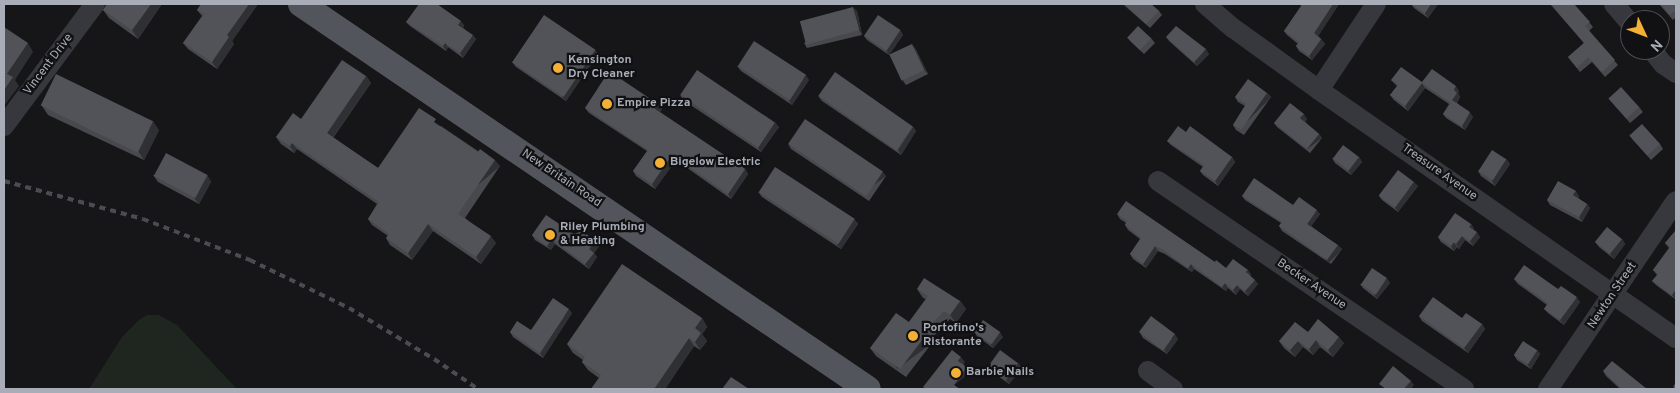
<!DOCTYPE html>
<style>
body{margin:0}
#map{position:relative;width:1680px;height:393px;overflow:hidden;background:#161618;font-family:Overpass,sans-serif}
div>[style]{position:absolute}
.green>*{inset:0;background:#1e261f}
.minor>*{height:20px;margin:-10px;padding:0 10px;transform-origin:10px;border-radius:10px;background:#37383d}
.major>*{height:26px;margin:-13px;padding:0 13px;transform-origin:13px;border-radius:13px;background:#53555c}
.rail>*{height:4px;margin-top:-2px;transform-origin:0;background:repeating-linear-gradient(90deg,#4a4c52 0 6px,transparent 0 11px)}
.wall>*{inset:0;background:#47494d}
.shaded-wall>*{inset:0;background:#2f3033;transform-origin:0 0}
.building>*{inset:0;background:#525359;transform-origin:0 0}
.dots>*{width:14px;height:14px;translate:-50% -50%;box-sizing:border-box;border:2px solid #111113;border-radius:50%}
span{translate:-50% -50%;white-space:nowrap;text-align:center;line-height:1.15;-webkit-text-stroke:4.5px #111113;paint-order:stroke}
.poi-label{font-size:12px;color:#a8adb8;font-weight:700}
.left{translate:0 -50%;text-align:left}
.street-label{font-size:12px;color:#a8adb8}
.frame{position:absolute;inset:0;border:5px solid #a8adb8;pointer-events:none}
.north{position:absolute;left:1620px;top:10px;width:50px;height:50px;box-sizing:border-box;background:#111113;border:1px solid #4d4f55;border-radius:50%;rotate:133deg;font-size:14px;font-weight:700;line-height:20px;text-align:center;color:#a8adb8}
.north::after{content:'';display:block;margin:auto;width:18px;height:22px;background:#f2b134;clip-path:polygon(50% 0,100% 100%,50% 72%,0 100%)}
</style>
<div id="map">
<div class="green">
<i style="clip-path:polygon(147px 315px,159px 315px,177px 325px,237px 389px,89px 389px,122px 337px,140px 319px)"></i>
</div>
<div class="minor">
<i style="left:1205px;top:4px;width:37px;rotate:41deg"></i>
<i style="left:1233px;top:28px;width:106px;rotate:35.8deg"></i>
<i style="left:1319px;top:90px;width:435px;rotate:34.8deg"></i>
<i style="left:1614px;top:4px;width:25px;rotate:50deg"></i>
<i style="left:1652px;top:50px;width:18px;rotate:52deg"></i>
<i style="left:1663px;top:64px;width:16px;rotate:35deg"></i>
<i style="left:1319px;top:90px;width:103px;rotate:-56.5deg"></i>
<i style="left:4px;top:126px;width:152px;rotate:-53.3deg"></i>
<i style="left:1158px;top:181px;width:370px;rotate:34.2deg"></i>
<i style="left:1148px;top:371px;width:31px;rotate:36deg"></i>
<i style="left:1548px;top:389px;width:227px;rotate:-55.8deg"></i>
</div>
<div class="major">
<i style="left:301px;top:4px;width:685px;rotate:34.18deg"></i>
</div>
<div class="rail">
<i style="left:4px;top:181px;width:144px;rotate:15.3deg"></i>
<i style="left:143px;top:219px;width:115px;rotate:21deg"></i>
<i style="left:250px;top:260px;width:110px;rotate:25.9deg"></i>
<i style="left:349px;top:308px;width:99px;rotate:31deg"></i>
<i style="left:434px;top:359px;width:53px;rotate:34.3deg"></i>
</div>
<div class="wall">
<i style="clip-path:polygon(107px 4px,162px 4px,138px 39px,109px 18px,103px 10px)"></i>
<i style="clip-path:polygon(201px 4px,258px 4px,232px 41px,234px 44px,217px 69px,188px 49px,183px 43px,202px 16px,197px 10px)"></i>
<i style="clip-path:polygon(1123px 4px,1151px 4px,1159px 11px,1162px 15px,1150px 28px,1125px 6px)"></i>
<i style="clip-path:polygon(1300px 4px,1339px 4px,1318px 36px,1321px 39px,1325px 44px,1312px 60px,1299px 51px,1296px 46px,1298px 44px,1287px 35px,1284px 31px,1301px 6px)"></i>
<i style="clip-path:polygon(1411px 4px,1438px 4px,1428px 18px,1414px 8px)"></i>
<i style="clip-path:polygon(1550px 4px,1574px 4px,1593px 27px,1589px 31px,1618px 65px,1605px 77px,1592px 62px,1580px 72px,1568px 57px,1584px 43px)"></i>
<i style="clip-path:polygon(1659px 4px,1676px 4px,1676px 17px,1673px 20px)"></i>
<i style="clip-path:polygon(857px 11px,862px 35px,807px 48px,804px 43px)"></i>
<i style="clip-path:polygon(406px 22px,464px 25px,463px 28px,476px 39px,463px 58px,448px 47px,446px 51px,410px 26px)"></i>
<i style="clip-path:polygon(900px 30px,903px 35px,889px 55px,867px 40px,864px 36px)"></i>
<i style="clip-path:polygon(1166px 37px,1209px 54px,1197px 66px,1169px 41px)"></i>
<i style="clip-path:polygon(1128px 38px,1151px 38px,1155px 43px,1144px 54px,1131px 42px)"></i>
<i style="clip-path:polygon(915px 48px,928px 74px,906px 85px,903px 81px)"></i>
<i style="clip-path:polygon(595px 50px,598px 54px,566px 101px,516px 67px,512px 62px)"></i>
<i style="clip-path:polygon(737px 66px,809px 80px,792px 105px,741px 71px)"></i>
<i style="clip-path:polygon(366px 76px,371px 83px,333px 138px,378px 168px,441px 126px,500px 166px,465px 218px,496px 243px,481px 264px,433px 231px,412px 260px,390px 245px,386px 238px,388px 236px,372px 225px,368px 219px,377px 204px,297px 149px,294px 153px,281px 144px,276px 137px)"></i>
<i style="clip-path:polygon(1391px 80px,1422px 82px,1459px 91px,1458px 93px,1460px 97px,1457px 103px,1473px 117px,1465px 130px,1446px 118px,1443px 114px,1449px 104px,1425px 88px,1408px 111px,1394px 100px,1390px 95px,1397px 86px)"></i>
<i style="clip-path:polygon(1267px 93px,1271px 97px,1244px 135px,1236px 130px,1233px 125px,1245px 106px,1238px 102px,1235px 97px)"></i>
<i style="clip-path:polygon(680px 95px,779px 127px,761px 152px,683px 100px)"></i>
<i style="clip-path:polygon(818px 96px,913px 127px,916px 131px,901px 155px,822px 101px)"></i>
<i style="clip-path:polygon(1609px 99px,1639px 107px,1643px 112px,1630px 123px)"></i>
<i style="clip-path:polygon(42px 106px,159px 130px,144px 160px,48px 115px)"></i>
<i style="clip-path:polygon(585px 108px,662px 109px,660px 112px,745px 169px,748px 174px,731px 199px,676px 160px,655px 189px,636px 176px,633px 171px,647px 151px,589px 113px)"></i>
<i style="clip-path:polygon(1307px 119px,1305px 122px,1319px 134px,1322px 138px,1310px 153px,1277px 127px,1274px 123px)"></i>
<i style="clip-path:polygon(1186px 132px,1232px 157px,1235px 162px,1218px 186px,1203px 175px,1200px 171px,1203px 167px,1171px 145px,1167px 141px)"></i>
<i style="clip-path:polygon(1630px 136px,1660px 144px,1663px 149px,1651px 160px,1633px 140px)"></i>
<i style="clip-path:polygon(788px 144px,886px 176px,869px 201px,791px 149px)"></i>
<i style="clip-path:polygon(1359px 157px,1362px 162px,1351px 175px,1335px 163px,1332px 158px)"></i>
<i style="clip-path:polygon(1506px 159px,1510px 164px,1495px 186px,1481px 176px,1478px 171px)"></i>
<i style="clip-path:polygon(153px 175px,207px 175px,211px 182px,199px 204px,158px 182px)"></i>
<i style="clip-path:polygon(1418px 186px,1398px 212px,1382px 200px,1379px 196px)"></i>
<i style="clip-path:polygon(758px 192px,854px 219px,858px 224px,841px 249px,762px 197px)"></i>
<i style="clip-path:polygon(1242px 196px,1293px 205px,1320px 214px,1311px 226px,1342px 249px,1331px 264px,1282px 231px,1279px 226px,1281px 223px,1245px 200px)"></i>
<i style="clip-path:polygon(1579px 196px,1578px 198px,1587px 204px,1590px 208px,1582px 222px,1550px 205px,1547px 200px)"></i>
<i style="clip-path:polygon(1117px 214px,1226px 268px,1251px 274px,1250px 276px,1258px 284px,1248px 296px,1240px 289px,1236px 295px,1228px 288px,1226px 291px,1194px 269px,1192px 272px,1165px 254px,1158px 251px,1146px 268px,1133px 259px,1130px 254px,1140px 239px,1128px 230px,1125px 225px,1126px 223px,1120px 219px)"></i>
<i style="clip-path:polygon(1471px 224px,1474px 229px,1473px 230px,1480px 237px,1473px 246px,1465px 240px,1459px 249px,1457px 247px,1454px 251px,1441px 242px,1438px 237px)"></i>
<i style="clip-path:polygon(1676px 230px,1675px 299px,1656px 285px,1652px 281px,1657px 275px,1653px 270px,1669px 248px,1665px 243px)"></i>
<i style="clip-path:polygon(574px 234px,596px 241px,599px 246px,594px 253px,597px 257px,589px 269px,555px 244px,551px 250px,535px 240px,532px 235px)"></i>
<i style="clip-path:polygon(1622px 239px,1625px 244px,1614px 259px,1599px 247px,1595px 242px)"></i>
<i style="clip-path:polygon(1514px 279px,1558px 289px,1580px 302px,1564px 325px,1548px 313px,1544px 309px,1547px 305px,1518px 284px)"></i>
<i style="clip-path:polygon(1390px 283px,1377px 299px,1363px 288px,1360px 284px)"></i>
<i style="clip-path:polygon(917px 289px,960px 301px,966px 309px,956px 323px,950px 319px,930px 340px,932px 343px,906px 377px,876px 356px,870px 348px,909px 322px,926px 299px,923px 298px)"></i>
<i style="clip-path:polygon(572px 313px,543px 358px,513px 337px,510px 332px,531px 330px)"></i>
<i style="clip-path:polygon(1419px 316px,1462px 318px,1482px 324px,1485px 329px,1468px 353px,1422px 321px)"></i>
<i style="clip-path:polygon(702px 318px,707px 327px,702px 334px,707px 341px,700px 350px,694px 346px,665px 389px,591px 389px,599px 378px,588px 370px,582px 362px,583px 360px,573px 353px,567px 344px)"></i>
<i style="clip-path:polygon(973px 331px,1003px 337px,993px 348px,977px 336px)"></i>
<i style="clip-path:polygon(1308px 332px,1344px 343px,1333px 357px,1320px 347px,1313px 355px,1303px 347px,1295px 357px,1284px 348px,1279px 341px)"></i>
<i style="clip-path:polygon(1140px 333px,1178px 339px,1167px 354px,1143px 338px)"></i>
<i style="clip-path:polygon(1537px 350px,1540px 354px,1531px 369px,1517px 360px,1514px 355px)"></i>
<i style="clip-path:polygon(1018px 363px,1022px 368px,1009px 384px,991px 371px,988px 366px)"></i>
<i style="clip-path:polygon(1603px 371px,1647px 389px,1620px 389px,1606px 376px)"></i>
</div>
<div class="shaded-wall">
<i style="clip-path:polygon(151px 4px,162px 4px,138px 39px,132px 30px)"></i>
<i style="clip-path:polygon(249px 4px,258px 4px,232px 41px,234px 44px,217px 69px,212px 62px,227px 35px)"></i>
<i style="clip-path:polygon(1333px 4px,1339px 4px,1317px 38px,1314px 33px)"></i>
<i style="clip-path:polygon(1431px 4px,1438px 4px,1428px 18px,1425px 13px)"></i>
<i style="clip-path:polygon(853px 7px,857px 11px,862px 35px,859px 30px)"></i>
<i style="clip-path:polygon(461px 21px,464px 25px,462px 29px,458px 25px)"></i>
<i style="clip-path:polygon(900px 30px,903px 35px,889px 55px,886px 51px)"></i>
<i style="clip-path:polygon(473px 35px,476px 39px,463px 58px,460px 53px)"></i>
<i style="clip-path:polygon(1321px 39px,1325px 44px,1312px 60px,1309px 56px)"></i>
<i style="clip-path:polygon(28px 43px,33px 52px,15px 80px,19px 86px,4px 106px,4px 90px,7px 74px)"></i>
<i style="clip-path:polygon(445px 43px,448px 47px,446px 51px,443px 46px)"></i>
<i style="clip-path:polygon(912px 44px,915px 48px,928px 74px,924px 70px)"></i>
<i style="clip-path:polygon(1206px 49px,1209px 54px,1197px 66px,1194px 62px)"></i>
<i style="clip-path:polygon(595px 50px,598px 54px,566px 101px,562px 97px)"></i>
<i style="clip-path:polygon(806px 75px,809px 80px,792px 105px,789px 101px)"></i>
<i style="clip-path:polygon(366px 76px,371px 83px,331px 140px,327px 133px)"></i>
<i style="clip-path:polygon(1422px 83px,1425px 88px,1408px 111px,1405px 106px)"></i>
<i style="clip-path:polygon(1456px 86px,1459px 91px,1458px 93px,1460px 97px,1455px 105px,1452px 100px,1454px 90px)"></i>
<i style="left:1267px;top:93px;width:6px;height:45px;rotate:45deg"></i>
<i style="clip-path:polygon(658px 104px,662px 109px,658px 114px,655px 109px)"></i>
<i style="clip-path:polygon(1470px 112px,1473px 117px,1465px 130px,1462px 126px)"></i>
<i style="clip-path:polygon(1304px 114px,1307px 119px,1304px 123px,1300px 118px)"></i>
<i style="clip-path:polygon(153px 121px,159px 130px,144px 160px,138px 151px)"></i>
<i style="clip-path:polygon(775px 122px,779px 127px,761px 152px,758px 148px)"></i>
<i style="clip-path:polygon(913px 127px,916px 131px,901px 155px,898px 150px)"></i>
<i style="left:1319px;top:134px;width:5px;height:19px;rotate:53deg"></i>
<i style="clip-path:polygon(292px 143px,297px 149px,294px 153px,290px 146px)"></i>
<i style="clip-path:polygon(672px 155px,676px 160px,655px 189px,652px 184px)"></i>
<i style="clip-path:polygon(1232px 157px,1235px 162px,1218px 186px,1215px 181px)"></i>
<i style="clip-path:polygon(1359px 157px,1362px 162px,1351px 175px,1348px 170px)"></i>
<i style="clip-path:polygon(1506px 159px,1510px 164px,1495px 186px,1492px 181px)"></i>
<i style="left:495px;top:160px;width:8px;height:65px;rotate:50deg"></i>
<i style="clip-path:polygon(745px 169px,748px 174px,731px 199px,728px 194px)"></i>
<i style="left:883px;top:172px;width:5px;height:30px;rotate:53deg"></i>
<i style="clip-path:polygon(207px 175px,211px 182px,199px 204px,194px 198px)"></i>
<i style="clip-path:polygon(1414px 182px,1418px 186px,1398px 212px,1395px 208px)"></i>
<i style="clip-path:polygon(1576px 191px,1579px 196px,1577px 200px,1573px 195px)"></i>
<i style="clip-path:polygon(1587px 204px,1590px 208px,1582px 222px,1579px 217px)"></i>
<i style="clip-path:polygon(1317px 210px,1320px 214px,1310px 228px,1307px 224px)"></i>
<i style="clip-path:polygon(854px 219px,858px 224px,841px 249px,837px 245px)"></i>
<i style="clip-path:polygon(428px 224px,433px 231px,412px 260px,408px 253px)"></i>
<i style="clip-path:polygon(1471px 224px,1474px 229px,1472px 231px,1469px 227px)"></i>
<i style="clip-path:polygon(1477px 232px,1480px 237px,1473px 246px,1470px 241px)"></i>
<i style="clip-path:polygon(491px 236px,496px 243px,481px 264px,476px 257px)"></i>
<i style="clip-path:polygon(1462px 236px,1465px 240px,1459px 249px,1456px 244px)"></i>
<i style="clip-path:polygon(552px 239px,555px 244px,551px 250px,547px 246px)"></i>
<i style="clip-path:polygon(1622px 239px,1625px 244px,1614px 259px,1610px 254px)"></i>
<i style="clip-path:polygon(596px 241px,599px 246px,593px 254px,589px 249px)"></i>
<i style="clip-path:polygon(1454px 242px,1457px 247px,1454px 251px,1451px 246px)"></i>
<i style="left:1338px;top:245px;width:6px;height:19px;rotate:45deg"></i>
<i style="clip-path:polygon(1155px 246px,1158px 251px,1146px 268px,1143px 264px)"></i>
<i style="clip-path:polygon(594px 253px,597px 257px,589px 269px,585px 264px)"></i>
<i style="clip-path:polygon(1191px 264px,1194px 269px,1192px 272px,1188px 268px)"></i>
<i style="clip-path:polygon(1248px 270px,1251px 274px,1249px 277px,1246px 272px)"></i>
<i style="clip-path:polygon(1387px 278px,1390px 283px,1377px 299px,1374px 295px)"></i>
<i style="clip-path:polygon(1255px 280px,1258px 284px,1248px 296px,1245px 291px)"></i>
<i style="clip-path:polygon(1225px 283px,1228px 288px,1226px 291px,1222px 287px)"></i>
<i style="clip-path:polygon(1237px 285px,1240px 289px,1236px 295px,1233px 290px)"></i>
<i style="clip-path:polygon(1676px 289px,1676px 298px,1675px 299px,1672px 295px)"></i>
<i style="clip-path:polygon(1577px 297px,1580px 302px,1564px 325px,1560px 320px)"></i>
<i style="clip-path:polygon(960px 301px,966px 309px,956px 323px,950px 315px)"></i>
<i style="clip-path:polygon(569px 309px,572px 313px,543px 358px,540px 353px)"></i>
<i style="clip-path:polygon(702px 318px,707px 327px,702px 334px,707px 341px,700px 350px,695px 342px,695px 328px)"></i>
<i style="clip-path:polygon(1482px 324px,1485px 329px,1468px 353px,1464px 348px)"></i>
<i style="clip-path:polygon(1000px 332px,1003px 337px,993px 348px,990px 344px)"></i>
<i style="clip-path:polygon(1175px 334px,1178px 339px,1167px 354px,1164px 350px)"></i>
<i style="left:926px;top:335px;width:10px;height:43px;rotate:53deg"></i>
<i style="clip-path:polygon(1339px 337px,1344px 343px,1333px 357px,1328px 350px)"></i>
<i style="clip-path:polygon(689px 338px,694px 346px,665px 389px,654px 389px)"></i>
<i style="clip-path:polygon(1316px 340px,1320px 347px,1313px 355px,1309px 349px)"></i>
<i style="clip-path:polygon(1298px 341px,1303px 347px,1295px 357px,1290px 350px)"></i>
<i style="clip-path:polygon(1537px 350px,1540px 354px,1531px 369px,1527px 364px)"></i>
<i style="clip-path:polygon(961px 357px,965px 362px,962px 367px,958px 361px)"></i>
<i style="clip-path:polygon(1018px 363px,1022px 368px,1009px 384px,1006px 380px)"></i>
<i style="left:967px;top:367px;width:6px;height:22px;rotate:51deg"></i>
<i style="clip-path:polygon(1411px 381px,1414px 385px,1411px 389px,1404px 389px)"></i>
</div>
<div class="building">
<i style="clip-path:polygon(107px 4px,151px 4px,132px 30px,103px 10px)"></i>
<i style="clip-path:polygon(201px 4px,249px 4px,227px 35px,229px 37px,212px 62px,183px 43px,204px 14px,197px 10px)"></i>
<i style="clip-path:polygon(419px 4px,437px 4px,461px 21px,458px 25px,473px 35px,460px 53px,445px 43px,443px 46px,406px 22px)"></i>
<i style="clip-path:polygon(1124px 4px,1151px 4px,1159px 11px,1146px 24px)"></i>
<i style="clip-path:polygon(1301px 4px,1333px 4px,1314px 33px,1321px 39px,1309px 56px,1296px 46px,1299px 42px,1284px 31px,1302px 5px)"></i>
<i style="clip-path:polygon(1411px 4px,1431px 4px,1425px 13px)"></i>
<i style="clip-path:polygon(1551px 4px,1574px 4px,1590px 22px,1585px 26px,1615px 60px,1602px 72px,1588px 57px,1577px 68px,1568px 57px,1584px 43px)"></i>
<i style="clip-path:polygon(1660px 4px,1676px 4px,1676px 10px,1670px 15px)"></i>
<i style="left:853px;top:7px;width:24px;height:55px;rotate:75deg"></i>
<i style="left:544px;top:15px;width:62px;height:57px;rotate:34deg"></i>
<i style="left:878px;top:15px;width:27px;height:25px;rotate:34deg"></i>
<i style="left:1138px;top:26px;width:18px;height:16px;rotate:43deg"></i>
<i style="clip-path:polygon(1176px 26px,1206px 49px,1194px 62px,1166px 37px)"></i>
<i style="clip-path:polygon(4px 27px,28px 43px,7px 74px,13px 77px,4px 90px)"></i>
<i style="left:754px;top:41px;width:62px;height:30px;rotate:33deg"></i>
<i style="left:912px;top:44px;width:29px;height:25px;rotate:65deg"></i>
<i style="clip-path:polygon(342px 60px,366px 76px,327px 133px,378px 168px,419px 108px,436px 119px,434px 122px,478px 152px,480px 149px,495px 160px,458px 214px,491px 236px,476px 257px,428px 224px,408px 253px,386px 238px,389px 234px,368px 219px,379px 202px,292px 143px,290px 146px,276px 137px,293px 113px,301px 119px)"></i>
<i style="clip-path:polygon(1401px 67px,1422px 82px,1432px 69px,1456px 86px,1454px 90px,1457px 93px,1452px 100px,1470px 112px,1462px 126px,1443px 114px,1451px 103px,1422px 83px,1405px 106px,1390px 95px,1398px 85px,1391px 80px)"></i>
<i style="left:697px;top:70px;width:94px;height:30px;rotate:34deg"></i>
<i style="clip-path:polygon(609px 71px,658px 104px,655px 109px,745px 169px,728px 194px,672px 155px,652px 184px,633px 171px,648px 150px,585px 108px)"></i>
<i style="left:835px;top:72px;width:95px;height:29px;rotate:35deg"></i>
<i style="left:56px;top:74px;width:108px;height:35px;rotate:26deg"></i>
<i style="clip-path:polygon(1248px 79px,1267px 93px,1241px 130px,1233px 125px,1246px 104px,1235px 97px)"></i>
<i style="left:1621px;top:87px;width:27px;height:17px;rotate:48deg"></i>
<i style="clip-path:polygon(1290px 103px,1304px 114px,1300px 118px,1319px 134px,1307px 149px,1274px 123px)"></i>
<i style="left:805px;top:119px;width:94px;height:30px;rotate:34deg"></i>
<i style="left:1642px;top:124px;width:27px;height:17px;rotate:48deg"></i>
<i style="clip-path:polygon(1178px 126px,1186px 132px,1190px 126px,1232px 157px,1215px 181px,1200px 171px,1204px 165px,1167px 141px)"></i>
<i style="left:1343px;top:145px;width:20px;height:17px;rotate:37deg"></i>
<i style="left:1492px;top:150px;width:17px;height:25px;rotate:33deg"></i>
<i style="left:166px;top:153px;width:47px;height:26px;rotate:28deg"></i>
<i style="left:775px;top:167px;width:95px;height:30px;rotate:33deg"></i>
<i style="left:1398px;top:170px;width:20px;height:32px;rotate:37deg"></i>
<i style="clip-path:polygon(1254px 178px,1293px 205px,1299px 197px,1317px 210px,1307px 224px,1338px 245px,1327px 260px,1279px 226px,1282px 222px,1242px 196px)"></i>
<i style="clip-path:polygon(1558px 181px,1576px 191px,1573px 195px,1587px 204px,1579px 217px,1547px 200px)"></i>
<i style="clip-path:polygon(1126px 201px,1215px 262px,1216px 260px,1226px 268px,1233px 259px,1248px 270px,1246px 272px,1255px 280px,1245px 291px,1237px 285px,1233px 290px,1225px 283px,1222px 287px,1191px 264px,1188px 268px,1162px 249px,1155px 246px,1143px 264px,1130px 254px,1141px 238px,1125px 225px,1127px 221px,1117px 214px)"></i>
<i style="clip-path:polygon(1455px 213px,1471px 224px,1469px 227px,1477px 232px,1470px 241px,1462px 236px,1456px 244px,1454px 242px,1451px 246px,1438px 237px)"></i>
<i style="clip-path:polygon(546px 215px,574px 234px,582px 231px,596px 241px,589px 249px,594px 253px,585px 264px,552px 239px,547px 246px,532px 235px)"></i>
<i style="left:1607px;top:227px;width:19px;height:19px;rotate:39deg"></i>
<i style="clip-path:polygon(1676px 230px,1676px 258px,1675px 260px,1676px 260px,1676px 289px,1672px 295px,1652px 281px,1658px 274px,1653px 270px,1670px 247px,1665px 243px)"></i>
<i style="clip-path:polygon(622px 264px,702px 318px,695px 328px,701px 333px,695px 342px,689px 338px,654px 389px,591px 389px,601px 375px,582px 362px,585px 357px,567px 344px)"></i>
<i style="clip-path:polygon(1524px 265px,1558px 289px,1561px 286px,1577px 297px,1560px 320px,1544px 309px,1548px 303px,1514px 279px)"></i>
<i style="left:1372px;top:268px;width:18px;height:20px;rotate:34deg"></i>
<i style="clip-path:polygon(924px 278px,960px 301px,950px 315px,944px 311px,923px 333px,926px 335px,900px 369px,870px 348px,896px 313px,909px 322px,928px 296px,917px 289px)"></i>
<i style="clip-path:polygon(1433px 297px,1462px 318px,1466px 313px,1482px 324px,1464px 348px,1419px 316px)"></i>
<i style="clip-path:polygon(553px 298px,569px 309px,540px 353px,510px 332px,517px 321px,531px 330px)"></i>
<i style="left:1151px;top:316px;width:30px;height:20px;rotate:37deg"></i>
<i style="clip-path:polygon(1318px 319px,1339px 337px,1328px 350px,1316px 340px,1309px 349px,1298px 341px,1290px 350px,1279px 341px,1295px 322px,1308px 332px)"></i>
<i style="left:983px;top:320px;width:21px;height:15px;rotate:35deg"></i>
<i style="left:1523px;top:341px;width:17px;height:17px;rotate:33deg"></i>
<i style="clip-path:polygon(952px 350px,961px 357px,958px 361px,967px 367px,954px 385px,960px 389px,926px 389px,923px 387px)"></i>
<i style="left:1000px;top:350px;width:22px;height:20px;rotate:36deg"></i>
<i style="clip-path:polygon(1612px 361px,1647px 389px,1622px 389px,1603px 371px)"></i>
<i style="clip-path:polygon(1393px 366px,1411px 381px,1404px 389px,1386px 389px,1379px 384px)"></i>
<i style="clip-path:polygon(731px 377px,749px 389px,722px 389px)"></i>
<i style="clip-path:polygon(1676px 382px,1676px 389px,1673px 387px)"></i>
</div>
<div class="dots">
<i style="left:558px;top:68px;background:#f2b134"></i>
<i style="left:607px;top:104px;background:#f2b134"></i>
<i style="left:660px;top:163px;background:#f2b134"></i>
<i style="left:550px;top:235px;background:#f2b134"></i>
<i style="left:913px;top:336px;background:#f2b134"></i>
<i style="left:956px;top:373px;background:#f2b134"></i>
</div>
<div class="poi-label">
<span class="left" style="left:568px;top:68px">Kensington<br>Dry Cleaner</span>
<span class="left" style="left:617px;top:104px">Empire Pizza</span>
<span class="left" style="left:670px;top:163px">Bigelow Electric</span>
<span class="left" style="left:560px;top:235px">Riley Plumbing<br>&amp; Heating</span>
<span class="left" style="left:923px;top:336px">Portofino's<br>Ristorante</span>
<span class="left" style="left:966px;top:373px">Barbie Nails</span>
</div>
<div class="street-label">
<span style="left:49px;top:65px;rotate:-53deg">Vincent Drive</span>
<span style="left:1439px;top:173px;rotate:35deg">Treasure Avenue</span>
<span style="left:561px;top:179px;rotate:34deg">New Britain Road</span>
<span style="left:1311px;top:285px;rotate:34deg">Becker Avenue</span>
<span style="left:1613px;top:296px;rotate:-56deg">Newton Street</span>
</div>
<div class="frame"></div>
<div class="north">N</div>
</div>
